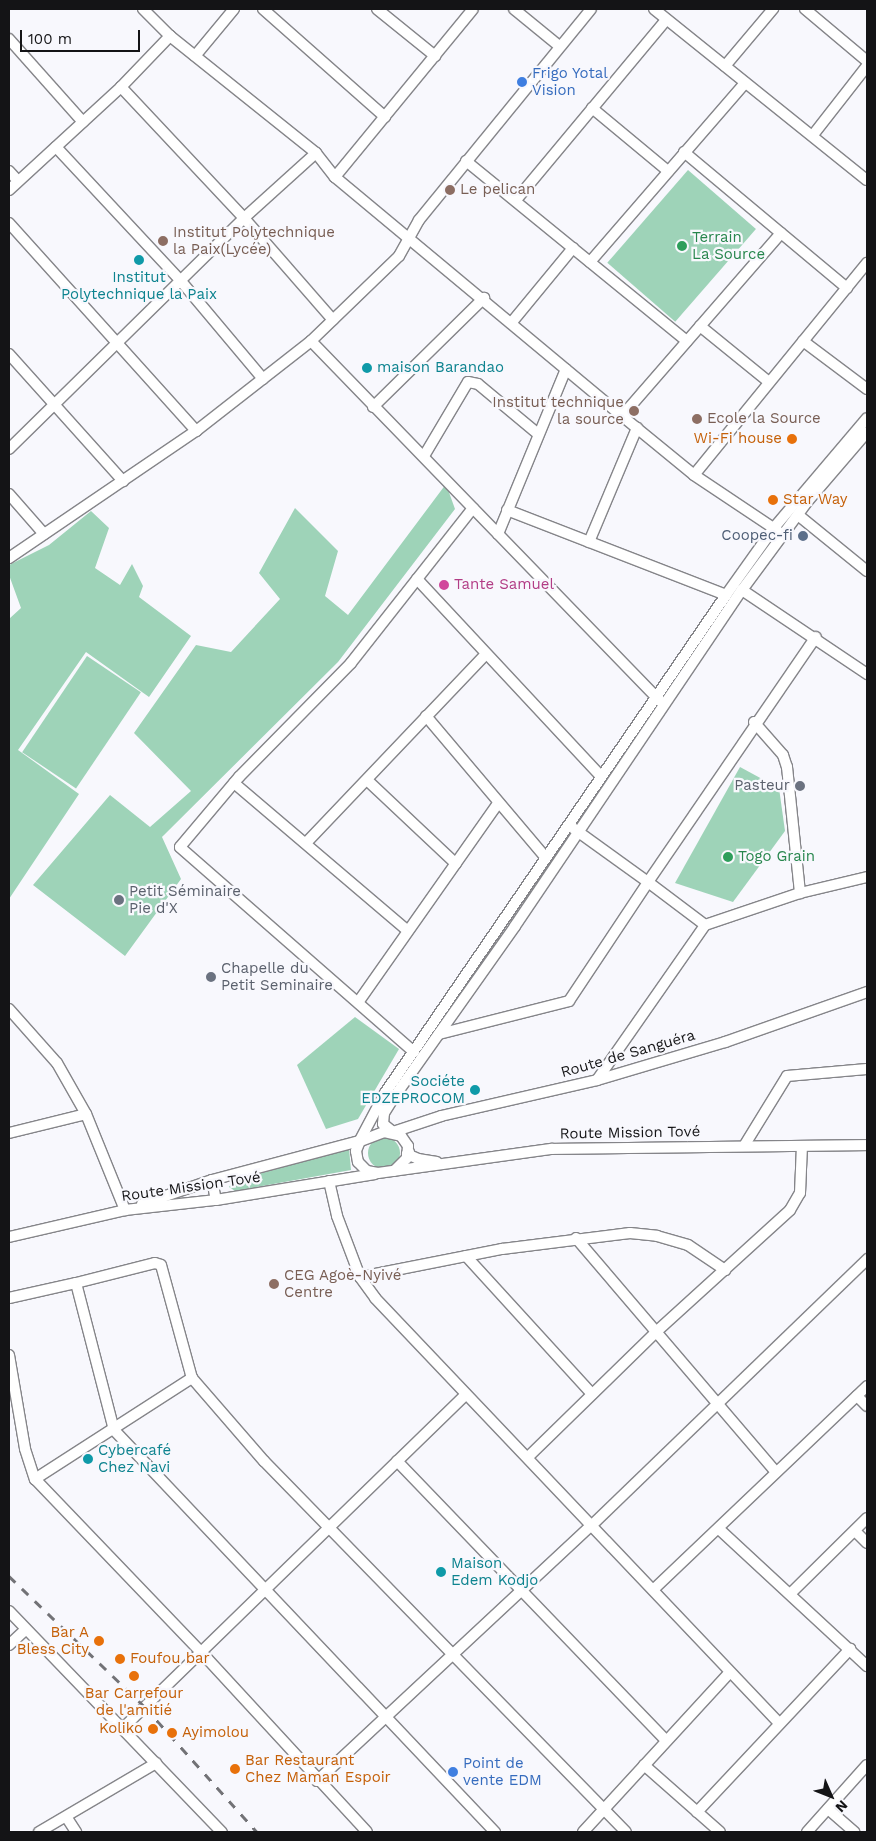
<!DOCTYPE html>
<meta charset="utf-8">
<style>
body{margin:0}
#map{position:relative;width:876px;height:1841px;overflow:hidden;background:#f8f8fd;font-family:"Work Sans",sans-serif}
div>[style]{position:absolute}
.green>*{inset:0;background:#9ed3b8;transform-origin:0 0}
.round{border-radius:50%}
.roads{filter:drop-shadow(1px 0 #858589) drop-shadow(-1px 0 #858589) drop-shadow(0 1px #858589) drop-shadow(0 -1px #858589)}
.minor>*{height:10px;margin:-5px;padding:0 5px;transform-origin:5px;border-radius:5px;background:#fff}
.rail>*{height:2.5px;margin-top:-1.25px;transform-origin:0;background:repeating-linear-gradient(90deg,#727276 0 9px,transparent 0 18px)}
.dots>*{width:14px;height:14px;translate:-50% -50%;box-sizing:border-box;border:2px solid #f8f8fd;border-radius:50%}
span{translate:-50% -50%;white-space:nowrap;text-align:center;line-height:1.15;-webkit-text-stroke:4.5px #f8f8fd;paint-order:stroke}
.shop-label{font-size:15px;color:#366cbe}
.left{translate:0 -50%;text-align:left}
.education-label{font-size:15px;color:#785e54}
.right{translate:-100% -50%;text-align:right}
.leisure-label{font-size:15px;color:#27864d}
.culture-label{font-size:15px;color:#0d838f}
.food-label{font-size:15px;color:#c56008}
.service-label{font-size:15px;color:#4e5e75}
.hotel-label{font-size:15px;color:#b23c85}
.worship-label{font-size:15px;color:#5b616d}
.street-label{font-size:15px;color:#141416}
.frame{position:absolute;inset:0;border:10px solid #141416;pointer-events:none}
.north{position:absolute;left:806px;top:1771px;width:50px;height:50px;-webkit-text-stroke:4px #f8f8fd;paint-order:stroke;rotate:134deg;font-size:14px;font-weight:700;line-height:20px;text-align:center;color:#141416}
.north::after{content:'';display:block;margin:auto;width:18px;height:22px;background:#141416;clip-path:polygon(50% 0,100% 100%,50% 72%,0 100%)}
.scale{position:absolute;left:20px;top:30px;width:120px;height:22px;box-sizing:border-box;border:2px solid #141416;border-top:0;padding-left:6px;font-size:15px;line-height:18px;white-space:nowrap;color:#141416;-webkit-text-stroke:4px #f8f8fd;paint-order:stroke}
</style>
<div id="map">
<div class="green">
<i style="left:688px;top:170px;width:90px;height:123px;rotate:41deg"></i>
<i style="clip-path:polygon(446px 484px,455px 509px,338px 662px,162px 837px,181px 879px,125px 956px,33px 885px,110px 795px,150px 827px,191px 791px,134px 733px,196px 645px,231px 652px,280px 599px,259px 573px,295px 508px,338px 551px,325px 596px,348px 615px)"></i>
<i style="clip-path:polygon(91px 511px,109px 528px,95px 568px,120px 585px,132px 564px,143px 586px,139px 597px,191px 636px,149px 697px,86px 652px,18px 750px,79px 794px,9px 899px,9px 619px,21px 608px,9px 575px,9px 565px,49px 545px)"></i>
<i style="left:87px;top:656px;width:65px;height:116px;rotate:34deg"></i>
<i style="clip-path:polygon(740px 767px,779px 788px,785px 831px,733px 902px,675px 883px)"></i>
<i style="clip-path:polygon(355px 1017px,399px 1049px,358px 1119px,326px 1129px,297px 1065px)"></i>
<i class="round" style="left:368px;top:1137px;width:32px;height:32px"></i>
<i style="clip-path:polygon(349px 1149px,351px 1170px,235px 1191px,229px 1187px,233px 1181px)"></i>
</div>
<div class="roads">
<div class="minor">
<i style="left:143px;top:9px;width:38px;rotate:45deg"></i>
<i style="left:170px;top:36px;width:187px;rotate:38.7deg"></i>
<i style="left:316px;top:153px;width:31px;rotate:52deg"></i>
<i style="left:335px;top:177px;width:373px;rotate:39.8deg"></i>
<i style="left:622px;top:416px;width:93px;rotate:39.3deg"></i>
<i style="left:694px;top:475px;width:101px;rotate:33.7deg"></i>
<i style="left:263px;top:9px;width:163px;rotate:41.5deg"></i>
<i style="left:377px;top:9px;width:75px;rotate:39deg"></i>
<i style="left:514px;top:9px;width:58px;rotate:39.4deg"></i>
<i style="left:654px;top:9px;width:273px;rotate:38.8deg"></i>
<i style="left:805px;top:9px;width:81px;rotate:40deg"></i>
<i style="left:9px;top:39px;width:111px;rotate:48.3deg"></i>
<i style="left:195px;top:56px;width:61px;rotate:-50.3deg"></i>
<i style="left:725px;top:66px;width:75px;rotate:-49.9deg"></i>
<i style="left:121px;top:87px;width:180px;rotate:46.8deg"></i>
<i style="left:244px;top:218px;width:135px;rotate:48.9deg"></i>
<i style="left:592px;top:108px;width:99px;rotate:39.7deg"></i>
<i style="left:813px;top:135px;width:88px;rotate:-52deg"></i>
<i style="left:56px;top:147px;width:182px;rotate:47deg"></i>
<i style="left:180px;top:280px;width:129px;rotate:50deg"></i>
<i style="left:684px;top:152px;width:126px;rotate:39.9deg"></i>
<i style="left:466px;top:161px;width:285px;rotate:39.2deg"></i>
<i style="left:9px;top:171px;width:13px;rotate:48deg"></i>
<i style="left:335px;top:177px;width:217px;rotate:-50.6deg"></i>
<i style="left:9px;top:190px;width:152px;rotate:-42.6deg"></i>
<i style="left:121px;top:87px;width:71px;rotate:-46.1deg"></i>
<i style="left:516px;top:200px;width:234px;rotate:-50.2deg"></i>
<i style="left:9px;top:223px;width:280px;rotate:48deg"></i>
<i style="left:590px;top:262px;width:237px;rotate:-49.1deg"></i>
<i style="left:512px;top:322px;width:96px;rotate:-50.5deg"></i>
<i style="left:700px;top:326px;width:89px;rotate:39.1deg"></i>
<i style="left:311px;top:341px;width:501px;rotate:45.89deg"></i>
<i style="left:803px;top:341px;width:80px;rotate:36.9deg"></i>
<i style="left:9px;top:354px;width:171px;rotate:48.1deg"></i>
<i style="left:373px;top:407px;width:156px;rotate:-44.5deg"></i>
<i style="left:622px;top:416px;width:242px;rotate:-49deg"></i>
<i style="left:781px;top:233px;width:86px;rotate:39.8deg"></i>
<i style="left:9px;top:449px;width:330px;rotate:-44.5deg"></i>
<i style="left:244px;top:218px;width:97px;rotate:-42.1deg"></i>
<i style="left:424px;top:456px;width:86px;rotate:-59.3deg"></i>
<i style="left:468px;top:382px;width:10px;rotate:11deg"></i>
<i style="left:478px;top:384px;width:78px;rotate:39.8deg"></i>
<i style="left:694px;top:475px;width:274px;rotate:-50.8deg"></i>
<i style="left:9px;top:494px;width:53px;rotate:48.8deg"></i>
<i style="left:507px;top:510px;width:235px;rotate:21.2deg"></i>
<i style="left:798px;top:515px;width:89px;rotate:39.1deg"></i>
<i style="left:498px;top:534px;width:178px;rotate:-67.6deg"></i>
<i style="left:589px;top:542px;width:124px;rotate:-67.2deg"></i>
<i style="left:9px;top:558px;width:226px;rotate:-34.2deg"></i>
<i style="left:196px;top:431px;width:146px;rotate:-38deg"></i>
<i style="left:311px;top:341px;width:122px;rotate:-44deg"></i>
<i style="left:399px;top:256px;width:41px;rotate:-60.9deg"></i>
<i style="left:419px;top:220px;width:272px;rotate:-50.8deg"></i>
<i style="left:417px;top:579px;width:268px;rotate:47deg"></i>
<i style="left:742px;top:590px;width:151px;rotate:33.9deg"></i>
<i style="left:426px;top:716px;width:185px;rotate:49.8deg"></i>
<i style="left:754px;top:722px;width:44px;rotate:48.7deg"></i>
<i style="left:783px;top:755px;width:13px;rotate:72deg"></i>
<i style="left:787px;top:767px;width:127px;rotate:84.1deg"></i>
<i style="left:367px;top:780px;width:122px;rotate:43.3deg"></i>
<i style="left:234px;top:783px;width:228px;rotate:40.4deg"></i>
<i style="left:573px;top:828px;width:92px;rotate:35.8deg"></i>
<i style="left:648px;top:882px;width:297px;rotate:-55.6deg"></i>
<i style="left:306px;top:843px;width:261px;rotate:-46.4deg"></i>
<i style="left:359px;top:1001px;width:242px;rotate:-54.9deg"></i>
<i style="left:9px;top:1009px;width:72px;rotate:48.4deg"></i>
<i style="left:57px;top:1063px;width:59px;rotate:60.4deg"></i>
<i style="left:86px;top:1114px;width:104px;rotate:67.9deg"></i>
<i style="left:439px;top:1034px;width:134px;rotate:-14.2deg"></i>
<i style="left:569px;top:1001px;width:143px;rotate:-56.4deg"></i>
<i style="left:648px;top:882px;width:71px;rotate:37deg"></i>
<i style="left:414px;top:1052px;width:311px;rotate:-138.8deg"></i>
<i style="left:180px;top:847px;width:92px;rotate:-49.9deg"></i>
<i style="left:239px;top:777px;width:160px;rotate:-45.5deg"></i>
<i style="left:351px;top:663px;width:197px;rotate:-51.8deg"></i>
<i style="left:597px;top:1080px;width:189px;rotate:-55.1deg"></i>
<i style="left:705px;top:925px;width:100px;rotate:-18.6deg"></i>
<i style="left:800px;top:893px;width:69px;rotate:-13.4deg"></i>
<i style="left:393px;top:1132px;width:13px;rotate:-141deg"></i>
<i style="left:383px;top:1124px;width:11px;rotate:-85deg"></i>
<i style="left:384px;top:1113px;width:15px;rotate:-58deg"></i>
<i style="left:392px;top:1100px;width:213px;rotate:-54.7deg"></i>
<i style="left:515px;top:926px;width:405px;rotate:-56deg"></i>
<i style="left:742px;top:590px;width:109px;rotate:-53.5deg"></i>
<i style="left:807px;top:502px;width:92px;rotate:-49.4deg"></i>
<i style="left:393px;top:1132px;width:51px;rotate:-18.4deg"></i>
<i style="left:441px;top:1116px;width:160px;rotate:-13deg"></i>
<i style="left:597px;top:1080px;width:134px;rotate:-16.5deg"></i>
<i style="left:725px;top:1042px;width:151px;rotate:-19.4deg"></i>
<i style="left:9px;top:1133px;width:79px;rotate:-13.9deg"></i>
<i style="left:360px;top:1140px;width:53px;rotate:-62deg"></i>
<i style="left:385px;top:1093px;width:604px;rotate:-55.6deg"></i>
<i style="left:726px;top:595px;width:81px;rotate:-54.5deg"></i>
<i style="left:773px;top:529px;width:145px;rotate:-49.7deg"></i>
<i style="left:744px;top:1146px;width:82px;rotate:-58.4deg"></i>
<i style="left:787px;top:1076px;width:80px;rotate:-5deg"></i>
<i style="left:409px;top:1152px;width:3px;rotate:135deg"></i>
<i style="left:407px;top:1154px;width:12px;rotate:24deg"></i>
<i style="left:418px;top:1159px;width:19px;rotate:9deg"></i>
<i style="left:394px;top:1171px;width:18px;rotate:-45deg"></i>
<i style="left:407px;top:1158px;width:12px;rotate:-85deg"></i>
<i style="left:408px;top:1146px;width:12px;rotate:-125deg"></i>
<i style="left:401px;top:1136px;width:17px;rotate:-167deg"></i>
<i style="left:384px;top:1132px;width:26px;rotate:159deg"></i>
<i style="left:360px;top:1141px;width:11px;rotate:112deg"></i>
<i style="left:356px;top:1151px;width:11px;rotate:80deg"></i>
<i style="left:358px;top:1162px;width:13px;rotate:45deg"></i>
<i style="left:367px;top:1171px;width:11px;rotate:10deg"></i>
<i style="left:378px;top:1173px;width:176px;rotate:-7.9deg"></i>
<i style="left:552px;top:1149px;width:315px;rotate:-0.7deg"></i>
<i style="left:212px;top:1180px;width:20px;rotate:79deg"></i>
<i style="left:329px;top:1181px;width:36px;rotate:77deg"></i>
<i style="left:337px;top:1216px;width:65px;rotate:69.3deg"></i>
<i style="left:360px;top:1277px;width:26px;rotate:54deg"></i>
<i style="left:375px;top:1298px;width:586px;rotate:46.45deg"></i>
<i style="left:142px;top:1204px;width:74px;rotate:-18.9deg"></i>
<i style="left:212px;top:1180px;width:153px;rotate:-14.8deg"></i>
<i style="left:9px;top:1237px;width:119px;rotate:-13.1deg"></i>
<i style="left:125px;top:1210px;width:92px;rotate:-6.3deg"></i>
<i style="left:216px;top:1200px;width:161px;rotate:-9.3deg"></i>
<i style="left:576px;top:1238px;width:308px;rotate:49.5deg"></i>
<i style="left:466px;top:1256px;width:187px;rotate:47.6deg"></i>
<i style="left:360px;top:1277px;width:145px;rotate:-11.2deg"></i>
<i style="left:502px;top:1249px;width:129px;rotate:-7.1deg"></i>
<i style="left:630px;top:1233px;width:27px;rotate:6deg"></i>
<i style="left:657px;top:1236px;width:32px;rotate:16deg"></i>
<i style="left:688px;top:1245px;width:45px;rotate:34deg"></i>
<i style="left:76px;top:1283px;width:81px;rotate:-14.2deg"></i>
<i style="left:155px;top:1263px;width:6px;rotate:18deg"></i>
<i style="left:161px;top:1265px;width:117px;rotate:74.7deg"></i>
<i style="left:9px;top:1298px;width:69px;rotate:-12.6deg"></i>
<i style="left:76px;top:1283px;width:152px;rotate:75.5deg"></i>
<i style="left:114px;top:1430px;width:554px;rotate:46.54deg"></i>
<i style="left:9px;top:1355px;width:95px;rotate:80.3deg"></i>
<i style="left:25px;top:1449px;width:32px;rotate:72deg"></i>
<i style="left:35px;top:1479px;width:241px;rotate:46.2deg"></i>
<i style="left:202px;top:1653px;width:243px;rotate:47.3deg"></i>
<i style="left:857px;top:1396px;width:14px;rotate:45deg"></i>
<i style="left:528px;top:1457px;width:179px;rotate:-44.3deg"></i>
<i style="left:656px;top:1332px;width:181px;rotate:-42.3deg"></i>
<i style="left:790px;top:1210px;width:20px;rotate:-60deg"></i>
<i style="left:800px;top:1193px;width:47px;rotate:-87.6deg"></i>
<i style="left:397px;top:1461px;width:388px;rotate:46.1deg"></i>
<i style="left:35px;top:1479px;width:187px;rotate:-32.8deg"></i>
<i style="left:192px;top:1378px;width:110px;rotate:49.1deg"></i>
<i style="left:264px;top:1461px;width:518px;rotate:45.7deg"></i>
<i style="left:719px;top:1529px;width:202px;rotate:42.8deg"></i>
<i style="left:855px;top:1531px;width:17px;rotate:45deg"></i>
<i style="left:654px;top:1589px;width:294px;rotate:-43.6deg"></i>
<i style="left:790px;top:1594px;width:108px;rotate:-44.6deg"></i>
<i style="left:9px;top:1611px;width:307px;rotate:46.1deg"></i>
<i style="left:9px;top:1645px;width:22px;rotate:-43deg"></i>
<i style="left:124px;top:1727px;width:477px;rotate:-44.2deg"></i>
<i style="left:644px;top:1765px;width:101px;rotate:41.4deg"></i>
<i style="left:317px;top:1781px;width:376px;rotate:-43deg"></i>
<i style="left:592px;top:1525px;width:383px;rotate:-44deg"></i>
<i style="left:828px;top:1809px;width:35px;rotate:41deg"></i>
<i style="left:697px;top:1812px;width:224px;rotate:-46.8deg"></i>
<i style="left:67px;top:1818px;width:17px;rotate:57deg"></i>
<i style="left:39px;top:1832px;width:136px;rotate:-30.5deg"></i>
<i style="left:583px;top:1832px;width:216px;rotate:-47.4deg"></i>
<i style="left:807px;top:1832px;width:90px;rotate:-48.2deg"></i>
</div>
</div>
<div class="rail">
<i style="left:9px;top:1576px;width:189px;rotate:43.9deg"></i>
<i style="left:145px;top:1707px;width:168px;rotate:48.1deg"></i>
</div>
<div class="dots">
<i style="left:522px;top:82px;background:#3f7fe0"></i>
<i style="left:450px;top:190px;background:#8d6e63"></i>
<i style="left:163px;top:241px;background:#8d6e63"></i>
<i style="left:682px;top:246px;background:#2e9e5b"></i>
<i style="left:139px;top:260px;background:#0f9aa8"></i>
<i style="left:367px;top:368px;background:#0f9aa8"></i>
<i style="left:634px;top:411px;background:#8d6e63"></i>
<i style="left:697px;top:419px;background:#8d6e63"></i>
<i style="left:792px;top:439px;background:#e8710a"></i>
<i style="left:773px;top:500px;background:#e8710a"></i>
<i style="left:803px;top:536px;background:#5c6f8a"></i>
<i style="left:444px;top:585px;background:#d1479c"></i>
<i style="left:800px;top:786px;background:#6b7280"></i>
<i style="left:728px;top:857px;background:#2e9e5b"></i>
<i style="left:119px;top:900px;background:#6b7280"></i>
<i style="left:211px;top:977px;background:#6b7280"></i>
<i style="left:475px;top:1090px;background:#0f9aa8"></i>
<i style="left:274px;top:1284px;background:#8d6e63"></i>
<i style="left:88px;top:1459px;background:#0f9aa8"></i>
<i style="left:441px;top:1572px;background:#0f9aa8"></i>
<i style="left:99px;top:1641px;background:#e8710a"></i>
<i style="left:120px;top:1659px;background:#e8710a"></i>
<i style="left:134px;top:1676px;background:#e8710a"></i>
<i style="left:153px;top:1729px;background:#e8710a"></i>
<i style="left:172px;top:1733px;background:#e8710a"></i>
<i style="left:235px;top:1769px;background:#e8710a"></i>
<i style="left:453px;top:1772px;background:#3f7fe0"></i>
</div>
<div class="shop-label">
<span class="left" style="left:532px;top:82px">Frigo Yotal<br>Vision</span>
<span class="left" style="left:463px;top:1772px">Point de<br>vente EDM</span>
</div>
<div class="education-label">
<span class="left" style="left:460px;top:190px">Le pelican</span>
<span class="left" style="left:173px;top:241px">Institut Polytechnique<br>la Paix(Lycée)</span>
<span class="right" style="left:624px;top:411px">Institut technique<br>la source</span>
<span class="left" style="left:707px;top:419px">Ecole la Source</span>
<span class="left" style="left:284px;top:1284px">CEG Agoè-Nyivé<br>Centre</span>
</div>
<div class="leisure-label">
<span class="left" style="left:692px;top:246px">Terrain<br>La Source</span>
<span class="left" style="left:738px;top:857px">Togo Grain</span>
</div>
<div class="culture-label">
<span style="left:139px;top:286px">Institut<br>Polytechnique la Paix</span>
<span class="left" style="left:377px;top:368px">maison Barandao</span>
<span class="right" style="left:465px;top:1090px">Sociéte<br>EDZEPROCOM</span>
<span class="left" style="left:98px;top:1459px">Cybercafé<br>Chez Navi</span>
<span class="left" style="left:451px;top:1572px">Maison<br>Edem Kodjo</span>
</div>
<div class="food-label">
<span class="right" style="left:782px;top:439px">Wi-Fi house</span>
<span class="left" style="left:783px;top:500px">Star Way</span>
<span class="right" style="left:89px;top:1641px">Bar A<br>Bless City</span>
<span class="left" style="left:130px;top:1659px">Foufou bar</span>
<span style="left:134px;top:1702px">Bar Carrefour<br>de l'amitié</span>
<span class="right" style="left:143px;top:1729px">Koliko</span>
<span class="left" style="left:182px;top:1733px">Ayimolou</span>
<span class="left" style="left:245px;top:1769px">Bar Restaurant<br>Chez Maman Espoir</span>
</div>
<div class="service-label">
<span class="right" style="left:793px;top:536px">Coopec-fi</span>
</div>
<div class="hotel-label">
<span class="left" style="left:454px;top:585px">Tante Samuel</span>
</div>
<div class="worship-label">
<span class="right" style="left:790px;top:786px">Pasteur</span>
<span class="left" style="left:129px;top:900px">Petit Séminaire<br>Pie d'X</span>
<span class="left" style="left:221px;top:977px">Chapelle du<br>Petit Seminaire</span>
</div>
<div class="street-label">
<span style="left:628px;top:1054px;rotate:-16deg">Route de Sanguéra</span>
<span style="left:630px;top:1133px;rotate:-1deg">Route Mission Tové</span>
<span style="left:191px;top:1187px;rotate:-8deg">Route Mission Tové</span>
</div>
<div class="frame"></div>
<div class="north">N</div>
<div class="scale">100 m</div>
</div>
